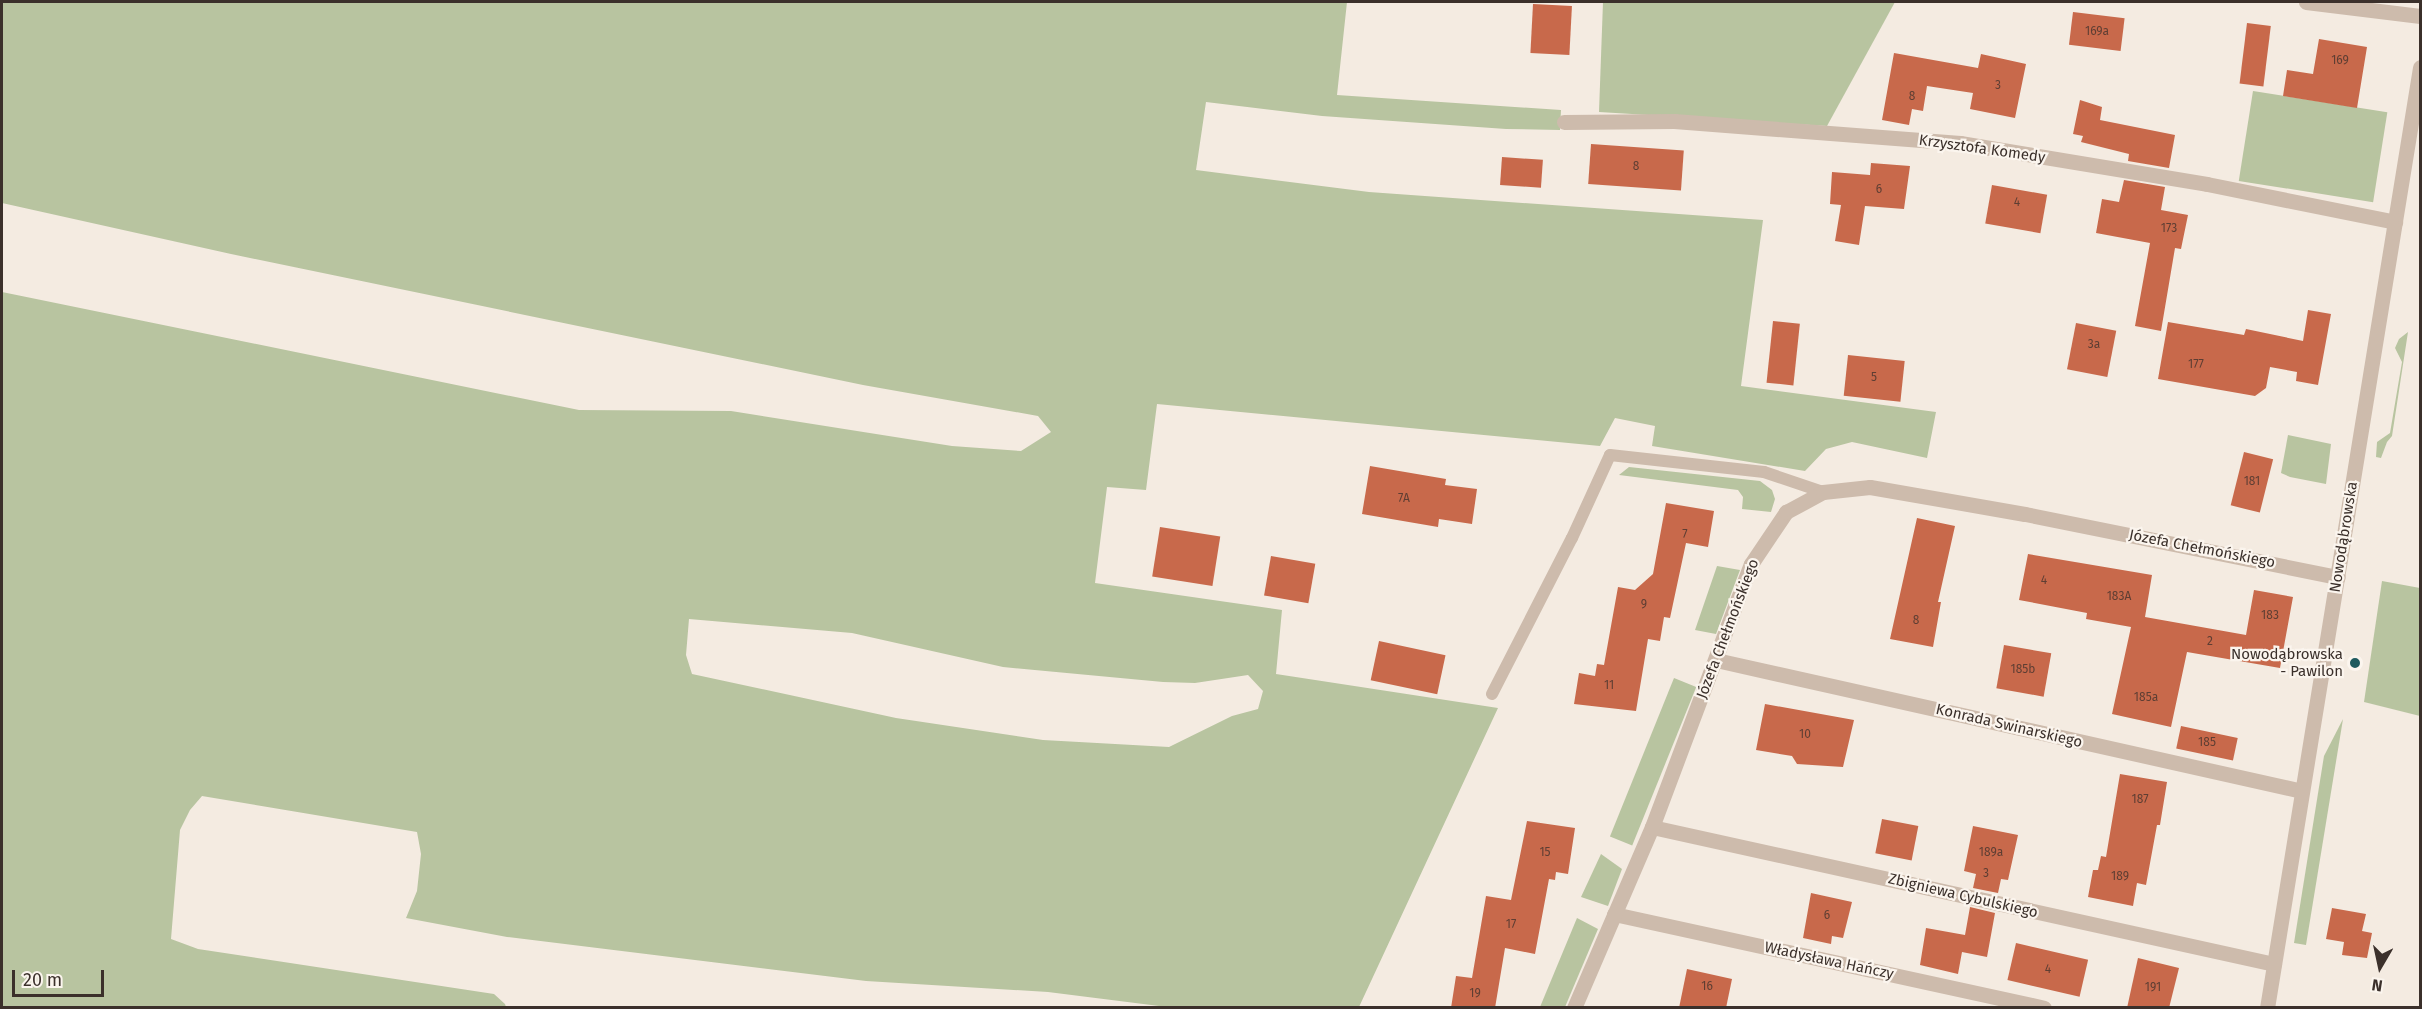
<!DOCTYPE html>
<meta charset="utf-8">
<style>
body{margin:0}
#map{position:relative;width:2422px;height:1009px;overflow:hidden;background:#f4ebe1;font-family:"Fira Sans",sans-serif}
div>[style]{position:absolute}
.green>*{inset:0;background:#b8c4a0;transform-origin:0 0}
.building>*{inset:0;background:#c8694b;transform-origin:0 0}
.service>*{height:12px;margin:-6px;padding:0 6px;transform-origin:6px;border-radius:6px;background:#cdbbac}
.minor>*{height:15px;margin:-7.5px;padding:0 7.5px;transform-origin:7.5px;border-radius:7.5px;background:#cdbbac}
.tertiary>*{height:15px;margin:-7.5px;padding:0 7.5px;transform-origin:7.5px;border-radius:7.5px;background:#cdbbac}
.dots>*{width:16px;height:16px;translate:-50% -50%;box-sizing:border-box;border:3px solid #fbf5ee;border-radius:50%}
span{translate:-50% -50%;white-space:nowrap;text-align:center;line-height:1.15;-webkit-text-stroke:4.5px #fbf5ee;paint-order:stroke}
.number-label{font-size:12px;color:#5e3e33}
.number-label span{-webkit-text-stroke-width:0}
.street-label{font-size:15px;color:#3b302b}
.poi-label{font-size:15px;color:#3b302b}
.right{translate:-100% -50%;text-align:right}
.frame{position:absolute;inset:0;border:3px solid #3b302b;pointer-events:none}
.north{position:absolute;left:2350px;top:937px;width:60px;height:60px;-webkit-text-stroke:4px #fbf5ee;paint-order:stroke;rotate:189deg;font-size:16px;font-weight:700;line-height:24px;text-align:center;color:#3b302b}
.north::after{content:'';display:block;margin:auto;width:21px;height:27px;background:#3b302b;clip-path:polygon(50% 0,100% 100%,50% 72%,0 100%)}
.scale{position:absolute;left:12px;top:970px;width:92px;height:27px;box-sizing:border-box;border:3px solid #3b302b;border-top:0;padding-left:8px;font-size:18px;line-height:21px;white-space:nowrap;color:#3b302b;-webkit-text-stroke:4px #fbf5ee;paint-order:stroke}
</style>
<div id="map">
<div class="green">
<i style="clip-path:polygon(evenodd,2px 2px,1347px 2px,1337px 95px,1561px 110px,1560px 130px,1506px 129px,1322px 116px,1206px 102px,1196px 170px,1369px 192px,1763px 220px,1741px 386px,1936px 412px,1927px 458px,1852px 442px,1826px 449px,1805px 471px,1652px 446px,1655px 426px,1615px 418px,1600px 446px,1157px 404px,1146px 490px,1107px 487px,1095px 583px,1282px 610px,1276px 674px,1498px 708px,1359px 1007px,1167px 1007px,1048px 992px,866px 981px,507px 937px,406px 918px,417px 891px,421px 854px,417px 832px,202px 796px,190px 810px,180px 830px,171px 939px,198px 949px,494px 994px,505px 1004px,506px 1007px,2px 1007px,2px 292px,579px 410px,731px 411px,952px 446px,1021px 451px,1051px 432px,1038px 416px,863px 385px,231px 254px,2px 203px,2px 2px,689px 619px,852px 633px,1003px 667px,1163px 682px,1195px 683px,1248px 675px,1263px 691px,1258px 709px,1232px 716px,1169px 747px,1043px 740px,896px 718px,692px 674px,686px 655px,689px 619px)"></i>
<i style="clip-path:polygon(1603px 2px,1895px 2px,1827px 126px,1599px 112px)"></i>
<i style="left:2253px;top:91px;width:136px;height:91px;rotate:9deg"></i>
<i style="clip-path:polygon(2408px 332px,2392px 436px,2387px 442px,2381px 458px,2376px 457px,2377px 442px,2390px 433px,2402px 362px,2395px 348px,2399px 339px)"></i>
<i style="clip-path:polygon(2288px 435px,2331px 444px,2326px 484px,2290px 477px,2281px 473px)"></i>
<i style="clip-path:polygon(1629px 467px,1760px 481px,1772px 490px,1775px 499px,1771px 512px,1742px 509px,1743px 497px,1738px 490px,1619px 475px)"></i>
<i style="clip-path:polygon(1717px 566px,1740px 570px,1716px 634px,1695px 630px)"></i>
<i style="clip-path:polygon(2382px 581px,2420px 588px,2420px 716px,2364px 702px)"></i>
<i style="left:1674px;top:678px;width:24px;height:171px;rotate:22deg"></i>
<i style="clip-path:polygon(2343px 719px,2306px 945px,2294px 943px,2324px 756px)"></i>
<i style="clip-path:polygon(1601px 854px,1622px 869px,1608px 906px,1581px 897px)"></i>
<i style="clip-path:polygon(1577px 918px,1598px 929px,1565px 1007px,1540px 1007px)"></i>
</div>
<div class="building">
<i style="left:1533px;top:4px;width:39px;height:49px;rotate:3deg"></i>
<i style="left:2073px;top:12px;width:52px;height:33px;rotate:7deg"></i>
<i style="left:2247px;top:23px;width:24px;height:61px;rotate:7deg"></i>
<i style="clip-path:polygon(2319px 39px,2367px 47px,2357px 108px,2283px 96px,2287px 70px,2313px 74px)"></i>
<i style="clip-path:polygon(1894px 53px,1978px 68px,1981px 54px,2026px 64px,2015px 118px,1970px 109px,1973px 93px,1927px 86px,1923px 111px,1912px 109px,1909px 125px,1882px 120px)"></i>
<i style="clip-path:polygon(2080px 100px,2102px 107px,2100px 120px,2175px 135px,2169px 168px,2128px 161px,2129px 154px,2081px 142px,2083px 136px,2073px 134px)"></i>
<i style="left:1591px;top:144px;width:93px;height:40px;rotate:4deg"></i>
<i style="left:1502px;top:157px;width:41px;height:28px;rotate:4deg"></i>
<i style="clip-path:polygon(1871px 163px,1910px 166px,1904px 209px,1865px 206px,1859px 245px,1835px 241px,1841px 205px,1830px 204px,1832px 172px,1870px 175px)"></i>
<i style="clip-path:polygon(2124px 180px,2165px 187px,2161px 210px,2188px 215px,2181px 249px,2175px 248px,2161px 331px,2135px 326px,2150px 243px,2096px 233px,2102px 199px,2119px 202px)"></i>
<i style="left:1992px;top:185px;width:56px;height:39px;rotate:10deg"></i>
<i style="clip-path:polygon(2308px 310px,2331px 314px,2318px 385px,2296px 381px,2297px 372px,2270px 367px,2266px 388px,2255px 396px,2158px 379px,2168px 322px,2244px 335px,2246px 329px,2303px 341px)"></i>
<i style="left:1773px;top:321px;width:27px;height:62px;rotate:6deg"></i>
<i style="left:2076px;top:323px;width:41px;height:47px;rotate:11deg"></i>
<i style="left:1848px;top:355px;width:57px;height:41px;rotate:6deg"></i>
<i style="left:2244px;top:452px;width:30px;height:55px;rotate:14deg"></i>
<i style="clip-path:polygon(1370px 466px,1446px 479px,1445px 485px,1477px 489px,1472px 524px,1439px 519px,1438px 527px,1362px 514px)"></i>
<i style="clip-path:polygon(1666px 503px,1714px 511px,1708px 547px,1686px 543px,1670px 618px,1664px 617px,1660px 641px,1648px 639px,1636px 711px,1574px 704px,1579px 673px,1595px 676px,1597px 664px,1604px 665px,1618px 587px,1635px 590px,1653px 574px)"></i>
<i style="clip-path:polygon(1917px 518px,1955px 526px,1938px 602px,1941px 602px,1933px 647px,1890px 639px)"></i>
<i style="left:1160px;top:527px;width:61px;height:50px;rotate:9deg"></i>
<i style="clip-path:polygon(2028px 554px,2152px 575px,2145px 617px,2246px 635px,2254px 590px,2293px 597px,2280px 668px,2187px 652px,2171px 727px,2112px 714px,2131px 627px,2086px 619px,2087px 613px,2019px 600px)"></i>
<i style="left:1271px;top:556px;width:45px;height:40px;rotate:10deg"></i>
<i style="left:1379px;top:641px;width:68px;height:40px;rotate:12deg"></i>
<i style="left:2004px;top:645px;width:48px;height:44px;rotate:10deg"></i>
<i style="clip-path:polygon(1765px 704px,1854px 720px,1843px 767px,1797px 764px,1792px 756px,1756px 750px)"></i>
<i style="left:2181px;top:726px;width:58px;height:23px;rotate:12deg"></i>
<i style="clip-path:polygon(2120px 774px,2167px 782px,2160px 825px,2157px 825px,2146px 885px,2137px 883px,2133px 906px,2088px 897px,2093px 870px,2098px 870px,2101px 856px,2106px 857px)"></i>
<i style="left:1882px;top:819px;width:37px;height:35px;rotate:11deg"></i>
<i style="clip-path:polygon(1527px 821px,1575px 828px,1568px 874px,1556px 872px,1555px 880px,1549px 879px,1535px 954px,1505px 948px,1495px 1008px,1451px 1008px,1456px 976px,1472px 978px,1486px 896px,1511px 900px)"></i>
<i style="clip-path:polygon(1973px 826px,2018px 835px,2008px 880px,2001px 879px,1998px 893px,1973px 888px,1976px 874px,1964px 871px)"></i>
<i style="clip-path:polygon(1811px 893px,1852px 902px,1843px 938px,1832px 936px,1831px 944px,1803px 938px)"></i>
<i style="clip-path:polygon(1970px 907px,1995px 913px,1987px 957px,1962px 952px,1958px 974px,1920px 965px,1926px 928px,1965px 935px)"></i>
<i style="clip-path:polygon(2332px 908px,2366px 914px,2362px 931px,2372px 933px,2367px 958px,2342px 955px,2344px 942px,2326px 939px)"></i>
<i style="left:2016px;top:943px;width:74px;height:38px;rotate:13deg"></i>
<i style="clip-path:polygon(2138px 958px,2179px 968px,2169px 1008px,2127px 1008px)"></i>
<i style="clip-path:polygon(1687px 969px,1732px 979px,1726px 1008px,1679px 1008px)"></i>
</div>
<div class="service">
<i style="left:1492px;top:694px;width:175px;rotate:-62.9deg"></i>
<i style="left:1572px;top:538px;width:91px;rotate:-65.4deg"></i>
<i style="left:1610px;top:455px;width:155px;rotate:6.3deg"></i>
<i style="left:1764px;top:472px;width:62px;rotate:18.7deg"></i>
</div>
<div class="minor">
<i style="left:2306px;top:2px;width:115px;rotate:7deg"></i>
<i style="left:1564px;top:122px;width:110px;rotate:-0.5deg"></i>
<i style="left:1674px;top:121px;width:287px;rotate:4.4deg"></i>
<i style="left:1960px;top:143px;width:250px;rotate:9.4deg"></i>
<i style="left:2207px;top:184px;width:192px;rotate:11.4deg"></i>
<i style="left:1716px;top:660px;width:600px;rotate:12.6deg"></i>
<i style="left:1652px;top:827px;width:637px;rotate:12.42deg"></i>
<i style="left:1614px;top:914px;width:440px;rotate:12.3deg"></i>
<i style="left:1574px;top:1008px;width:197px;rotate:-66.7deg"></i>
<i style="left:1652px;top:827px;width:281px;rotate:-69.4deg"></i>
<i style="left:1751px;top:564px;width:63px;rotate:-56.1deg"></i>
<i style="left:1786px;top:512px;width:42px;rotate:-28.4deg"></i>
<i style="left:1823px;top:492px;width:47px;rotate:-6.1deg"></i>
<i style="left:1870px;top:487px;width:157px;rotate:9.9deg"></i>
<i style="left:2025px;top:514px;width:319px;rotate:11.4deg"></i>
</div>
<div class="tertiary">
<i style="left:2267px;top:1008px;width:953px;rotate:-80.76deg"></i>
</div>
<div class="dots">
<i style="left:2355px;top:663px;background:#1f5a5e"></i>
</div>
<div class="number-label">
<span style="left:2097px;top:32px">169a</span>
<span style="left:2340px;top:61px">169</span>
<span style="left:1998px;top:86px">3</span>
<span style="left:1912px;top:97px">8</span>
<span style="left:1636px;top:167px">8</span>
<span style="left:1879px;top:190px">6</span>
<span style="left:2017px;top:203px">4</span>
<span style="left:2169px;top:229px">173</span>
<span style="left:2094px;top:345px">3a</span>
<span style="left:2196px;top:365px">177</span>
<span style="left:1874px;top:378px">5</span>
<span style="left:2252px;top:482px">181</span>
<span style="left:1404px;top:499px">7A</span>
<span style="left:1685px;top:535px">7</span>
<span style="left:2044px;top:581px">4</span>
<span style="left:2119px;top:597px">183A</span>
<span style="left:1644px;top:605px">9</span>
<span style="left:2270px;top:616px">183</span>
<span style="left:1916px;top:621px">8</span>
<span style="left:2210px;top:642px">2</span>
<span style="left:2023px;top:670px">185b</span>
<span style="left:1609px;top:686px">11</span>
<span style="left:2146px;top:698px">185a</span>
<span style="left:1805px;top:735px">10</span>
<span style="left:2207px;top:743px">185</span>
<span style="left:2140px;top:800px">187</span>
<span style="left:1545px;top:853px">15</span>
<span style="left:1991px;top:853px">189a</span>
<span style="left:1986px;top:874px">3</span>
<span style="left:2120px;top:877px">189</span>
<span style="left:1827px;top:916px">6</span>
<span style="left:1511px;top:925px">17</span>
<span style="left:2048px;top:970px">4</span>
<span style="left:1707px;top:987px">16</span>
<span style="left:2153px;top:988px">191</span>
<span style="left:1475px;top:994px">19</span>
</div>
<div class="street-label">
<span style="left:1982px;top:149px;rotate:8deg">Krzysztofa Komedy</span>
<span style="left:2344px;top:537px;rotate:-81deg">Nowodąbrowska</span>
<span style="left:2202px;top:549px;rotate:11deg">Józefa Chełmońskiego</span>
<span style="left:1728px;top:629px;rotate:-69deg">Józefa Chełmońskiego</span>
<span style="left:2009px;top:726px;rotate:13deg">Konrada Swinarskiego</span>
<span style="left:1963px;top:896px;rotate:13deg">Zbigniewa Cybulskiego</span>
<span style="left:1829px;top:961px;rotate:12deg">Władysława Hańczy</span>
</div>
<div class="poi-label">
<span class="right" style="left:2343px;top:663px">Nowodąbrowska<br>- Pawilon</span>
</div>
<div class="frame"></div>
<div class="north">N</div>
<div class="scale">20 m</div>
</div>
